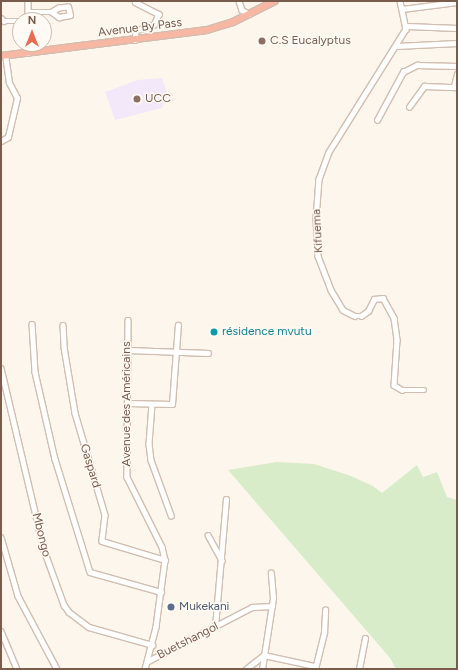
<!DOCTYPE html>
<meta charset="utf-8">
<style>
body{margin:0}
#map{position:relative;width:458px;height:670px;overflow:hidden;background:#fdf6ec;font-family:Figtree,sans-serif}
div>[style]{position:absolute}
.education>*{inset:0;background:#f3e8fa}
.green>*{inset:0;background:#d8ecc9}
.roads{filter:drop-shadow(1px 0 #d1beb0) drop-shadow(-1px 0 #d1beb0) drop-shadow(0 1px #d1beb0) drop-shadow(0 -1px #d1beb0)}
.minor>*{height:4.5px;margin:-2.25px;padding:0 2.25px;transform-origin:2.25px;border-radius:2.25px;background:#fff}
.highway>*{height:6px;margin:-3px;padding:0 3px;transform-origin:3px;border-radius:3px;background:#f7b7a3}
.dots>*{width:11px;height:11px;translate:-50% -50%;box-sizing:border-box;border:2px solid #fffaf3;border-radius:50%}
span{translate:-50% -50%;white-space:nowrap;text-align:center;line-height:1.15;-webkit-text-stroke:3px #fffaf3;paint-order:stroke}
.street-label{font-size:12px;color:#7a5c4d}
.education-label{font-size:12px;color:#785e54}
.left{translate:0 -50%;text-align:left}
.culture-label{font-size:12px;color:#0d838f}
.service-label{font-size:12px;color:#4e5e75}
.frame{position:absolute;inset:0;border:2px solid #7a5c4d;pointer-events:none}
.north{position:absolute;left:12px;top:12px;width:40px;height:40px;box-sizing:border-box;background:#fffaf3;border:1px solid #cabbb1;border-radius:50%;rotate:0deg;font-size:11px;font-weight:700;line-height:16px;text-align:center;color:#7a5c4d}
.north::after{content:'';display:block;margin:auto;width:14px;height:18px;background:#e76f51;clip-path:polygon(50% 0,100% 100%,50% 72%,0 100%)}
</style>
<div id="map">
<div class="education">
<i style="clip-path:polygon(162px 78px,168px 95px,162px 108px,115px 120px,105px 92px,138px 80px)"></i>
</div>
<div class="green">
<i style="clip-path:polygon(277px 462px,314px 464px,351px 476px,373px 486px,382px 493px,417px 465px,423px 477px,437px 472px,447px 497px,457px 500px,457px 669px,396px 669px,390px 658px,228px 470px)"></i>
</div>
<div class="roads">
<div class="minor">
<i style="left:28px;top:1px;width:19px;rotate:90deg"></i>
<i style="left:239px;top:1px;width:9px;rotate:72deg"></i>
<i style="left:242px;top:10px;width:8px;rotate:30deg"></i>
<i style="left:400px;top:1px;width:29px;rotate:78deg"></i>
<i style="left:406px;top:29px;width:145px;rotate:122deg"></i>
<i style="left:329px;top:152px;width:29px;rotate:110deg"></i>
<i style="left:319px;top:179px;width:40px;rotate:94.3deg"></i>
<i style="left:316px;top:219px;width:37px;rotate:87deg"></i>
<i style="left:318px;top:256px;width:36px;rotate:69deg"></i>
<i style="left:331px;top:290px;width:23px;rotate:59deg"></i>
<i style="left:343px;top:310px;width:13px;rotate:27deg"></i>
<i style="left:355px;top:316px;width:6px"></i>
<i style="left:361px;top:316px;width:9px;rotate:-36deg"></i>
<i style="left:368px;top:311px;width:13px;rotate:-63deg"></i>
<i style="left:374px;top:299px;width:9px;rotate:-6deg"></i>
<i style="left:383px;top:298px;width:23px;rotate:61deg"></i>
<i style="left:394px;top:318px;width:22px;rotate:82deg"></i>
<i style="left:397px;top:340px;width:45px;rotate:93.8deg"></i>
<i style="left:394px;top:385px;width:9px;rotate:32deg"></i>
<i style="left:402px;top:390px;width:22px"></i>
<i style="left:135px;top:2px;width:27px;rotate:27deg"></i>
<i style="left:159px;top:14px;width:12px;rotate:114deg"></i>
<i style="left:154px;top:25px;width:19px;rotate:162deg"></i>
<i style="left:136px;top:31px;width:9px;rotate:96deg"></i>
<i style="left:402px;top:9px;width:55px;rotate:-7.3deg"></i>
<i style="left:28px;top:12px;width:24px"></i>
<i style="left:52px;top:12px;width:9px;rotate:36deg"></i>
<i style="left:59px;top:17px;width:11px;rotate:-10deg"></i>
<i style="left:70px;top:15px;width:8px;rotate:-104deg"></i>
<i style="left:68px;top:7px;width:9px;rotate:174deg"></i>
<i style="left:59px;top:8px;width:8px;rotate:150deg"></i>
<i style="left:1px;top:18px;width:4px;rotate:45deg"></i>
<i style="left:4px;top:21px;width:16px"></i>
<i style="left:407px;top:26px;width:50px;rotate:2.3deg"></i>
<i style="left:28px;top:44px;width:9px;rotate:90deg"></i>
<i style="left:396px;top:46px;width:61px;rotate:-2.8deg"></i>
<i style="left:454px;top:86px;width:12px;rotate:-76deg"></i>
<i style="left:409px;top:107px;width:26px;rotate:-54deg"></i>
<i style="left:424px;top:86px;width:33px;rotate:2deg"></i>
<i style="left:377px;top:120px;width:55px;rotate:-61.6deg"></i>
<i style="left:403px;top:72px;width:16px;rotate:-27deg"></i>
<i style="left:417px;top:65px;width:40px;rotate:1.4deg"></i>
<i style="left:1px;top:141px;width:8px;rotate:-30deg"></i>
<i style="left:8px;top:137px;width:40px;rotate:-77deg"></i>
<i style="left:17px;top:98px;width:17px;rotate:-118deg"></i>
<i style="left:9px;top:83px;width:28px;rotate:-98deg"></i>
<i style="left:128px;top:320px;width:157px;rotate:90.4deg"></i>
<i style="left:127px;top:477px;width:78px;rotate:63.4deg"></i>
<i style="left:162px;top:547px;width:13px;rotate:77deg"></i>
<i style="left:165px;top:560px;width:68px;rotate:97.7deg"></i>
<i style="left:156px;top:627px;width:43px;rotate:104.7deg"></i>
<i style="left:32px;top:324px;width:48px;rotate:86.4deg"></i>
<i style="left:35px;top:372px;width:89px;rotate:77.1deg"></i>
<i style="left:55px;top:459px;width:118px;rotate:72.8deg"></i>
<i style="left:90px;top:572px;width:74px;rotate:15.7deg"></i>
<i style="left:63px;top:325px;width:22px;rotate:87deg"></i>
<i style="left:64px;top:347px;width:67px;rotate:80.5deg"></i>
<i style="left:75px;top:413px;width:106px;rotate:73.6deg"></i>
<i style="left:105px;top:515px;width:26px;rotate:97deg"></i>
<i style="left:102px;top:541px;width:66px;rotate:16.8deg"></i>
<i style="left:128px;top:350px;width:80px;rotate:2.1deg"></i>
<i style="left:1px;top:368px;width:187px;rotate:76.7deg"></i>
<i style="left:44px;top:550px;width:59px;rotate:70deg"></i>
<i style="left:64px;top:605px;width:9px;rotate:54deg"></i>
<i style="left:69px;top:612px;width:25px;rotate:37deg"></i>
<i style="left:89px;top:627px;width:66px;rotate:15.9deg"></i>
<i style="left:128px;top:403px;width:44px;rotate:1.3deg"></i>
<i style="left:172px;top:404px;width:79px;rotate:-85.7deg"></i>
<i style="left:152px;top:404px;width:40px;rotate:94.3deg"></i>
<i style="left:149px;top:444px;width:16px;rotate:83deg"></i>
<i style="left:151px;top:460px;width:59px;rotate:70deg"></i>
<i style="left:208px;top:535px;width:29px;rotate:61deg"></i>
<i style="left:1px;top:537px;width:61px;rotate:73.9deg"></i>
<i style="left:18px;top:596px;width:83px;rotate:61.9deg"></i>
<i style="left:215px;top:627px;width:128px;rotate:-85.1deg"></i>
<i style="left:1px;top:631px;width:41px;rotate:67.2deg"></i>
<i style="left:148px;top:661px;width:117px;rotate:-27.4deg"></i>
<i style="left:252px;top:607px;width:20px;rotate:-3deg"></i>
<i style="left:246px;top:669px;width:23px;rotate:-38deg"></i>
<i style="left:264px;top:655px;width:52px;rotate:12.2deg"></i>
<i style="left:262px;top:669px;width:72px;rotate:-81.2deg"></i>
<i style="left:273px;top:598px;width:25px;rotate:-95deg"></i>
<i style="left:315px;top:669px;width:38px;rotate:-76deg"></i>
<i style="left:324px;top:632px;width:22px;rotate:-87deg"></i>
<i style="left:359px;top:669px;width:31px;rotate:-79deg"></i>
</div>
<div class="highway">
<i style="left:1px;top:56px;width:208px;rotate:-7.2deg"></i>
<i style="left:207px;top:30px;width:27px;rotate:-17deg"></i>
<i style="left:233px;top:22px;width:47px;rotate:-26.6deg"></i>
</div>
</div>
<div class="dots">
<i style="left:262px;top:41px;background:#8d6e63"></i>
<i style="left:137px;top:99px;background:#8d6e63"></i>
<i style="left:214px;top:332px;background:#0f9aa8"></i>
<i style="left:171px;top:607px;background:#5c6f8a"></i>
</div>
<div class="street-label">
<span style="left:140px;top:28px;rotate:-7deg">Avenue By Pass</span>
<span style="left:318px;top:231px;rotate:-93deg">Kifuema</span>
<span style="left:127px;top:404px;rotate:-90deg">Avenue des Américains</span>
<span style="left:90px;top:466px;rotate:73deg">Gaspard</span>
<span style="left:41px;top:535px;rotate:76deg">Mbongo</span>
<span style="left:188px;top:641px;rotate:-27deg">Buetshangol</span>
</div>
<div class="education-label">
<span class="left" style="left:270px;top:41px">C.S Eucalyptus</span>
<span class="left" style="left:145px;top:99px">UCC</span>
</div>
<div class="culture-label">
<span class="left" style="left:222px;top:332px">résidence mvutu</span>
</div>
<div class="service-label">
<span class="left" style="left:179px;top:607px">Mukekani</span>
</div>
<div class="frame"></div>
<div class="north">N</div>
</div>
